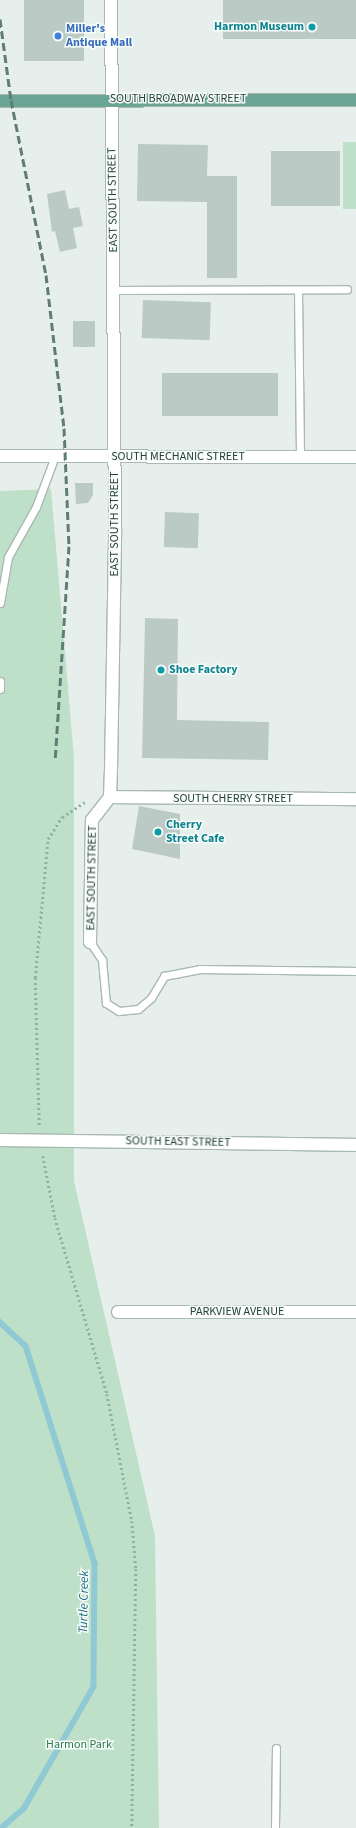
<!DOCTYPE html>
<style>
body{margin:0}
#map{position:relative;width:356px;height:1828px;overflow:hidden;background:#e6efeb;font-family:"Source Sans 3",sans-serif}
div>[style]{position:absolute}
.green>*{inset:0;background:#bfe0c8;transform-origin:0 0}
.stream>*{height:5.5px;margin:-2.75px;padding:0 2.75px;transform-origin:2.75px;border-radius:2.75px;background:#8ec9d4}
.building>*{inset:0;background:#bbcac4;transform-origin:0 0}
.path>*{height:2.5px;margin-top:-1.25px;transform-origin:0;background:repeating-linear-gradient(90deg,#86b3a5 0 2px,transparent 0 5px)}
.roads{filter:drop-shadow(1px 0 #a8b8b2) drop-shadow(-1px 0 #a8b8b2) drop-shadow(0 1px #a8b8b2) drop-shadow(0 -1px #a8b8b2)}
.service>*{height:7px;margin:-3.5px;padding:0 3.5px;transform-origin:3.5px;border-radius:3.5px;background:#fff}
.minor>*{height:12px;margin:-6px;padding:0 6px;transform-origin:6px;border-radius:6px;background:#fff}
.primary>*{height:12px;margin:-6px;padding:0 6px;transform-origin:6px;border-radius:6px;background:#6aa596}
.rail>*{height:3px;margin-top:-1.5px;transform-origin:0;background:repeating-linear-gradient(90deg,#5f7d75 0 8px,transparent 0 12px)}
.dots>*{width:11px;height:11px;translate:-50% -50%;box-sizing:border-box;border:2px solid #f7fbf9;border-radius:50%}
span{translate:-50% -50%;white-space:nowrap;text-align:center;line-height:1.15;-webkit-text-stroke:3px #f7fbf9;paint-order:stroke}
.culture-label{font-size:12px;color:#0d838f;font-weight:700}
.right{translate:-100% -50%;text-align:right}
.left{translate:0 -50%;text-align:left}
.shop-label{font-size:12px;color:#366cbe;font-weight:700}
.street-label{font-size:12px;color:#24423a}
.park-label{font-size:12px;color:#2d7a4b}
.water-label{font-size:13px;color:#1c6f80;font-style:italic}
</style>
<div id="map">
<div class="green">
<i style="left:343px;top:142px;width:13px;height:67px"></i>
<i style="clip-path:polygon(51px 489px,74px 758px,74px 1181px,155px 1536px,159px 1828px,0 1828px,0 491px)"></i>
</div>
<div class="stream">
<i style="left:0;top:1322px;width:35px;rotate:43deg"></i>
<i style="left:26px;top:1346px;width:228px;rotate:72.4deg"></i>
<i style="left:95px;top:1563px;width:124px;rotate:90.5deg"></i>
<i style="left:94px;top:1687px;width:141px;rotate:119.8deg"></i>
<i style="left:24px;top:1809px;width:29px;rotate:139deg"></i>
</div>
<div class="building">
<i style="left:24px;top:0;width:60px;height:61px"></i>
<i style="left:223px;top:0;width:133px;height:39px"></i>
<i style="clip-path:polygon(138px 144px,208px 145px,207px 176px,237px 176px,237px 278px,207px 278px,207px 202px,137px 201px)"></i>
<i style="left:271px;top:151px;width:69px;height:55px"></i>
<i style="clip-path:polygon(65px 190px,69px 209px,79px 207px,83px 226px,73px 228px,77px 248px,60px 252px,55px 231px,52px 232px,47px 194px)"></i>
<i style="left:143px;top:300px;width:68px;height:38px;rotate:2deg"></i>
<i style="left:73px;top:321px;width:22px;height:26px"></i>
<i style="left:162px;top:373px;width:116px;height:43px"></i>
<i style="clip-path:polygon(75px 483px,93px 483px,93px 495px,88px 503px,76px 504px)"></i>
<i style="left:165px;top:512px;width:34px;height:35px;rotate:2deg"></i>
<i style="clip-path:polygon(145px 618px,178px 619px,177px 720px,269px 722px,268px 760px,142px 758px)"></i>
<i style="clip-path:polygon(139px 806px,180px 814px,180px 859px,132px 849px)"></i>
</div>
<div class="path">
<i style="left:39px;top:1125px;width:147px;rotate:-91.6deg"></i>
<i style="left:35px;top:978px;width:140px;rotate:-84.7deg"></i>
<i style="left:48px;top:839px;width:26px;rotate:-58deg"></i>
<i style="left:62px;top:817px;width:27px;rotate:-33deg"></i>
<i style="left:43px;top:1156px;width:63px;rotate:79deg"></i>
<i style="left:55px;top:1218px;width:184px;rotate:73.5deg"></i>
<i style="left:107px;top:1394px;width:129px;rotate:78.9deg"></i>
<i style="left:132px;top:1521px;width:48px;rotate:85.2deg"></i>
<i style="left:136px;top:1569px;width:259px;rotate:90.9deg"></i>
</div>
<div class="roads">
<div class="service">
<i style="left:114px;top:290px;width:233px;rotate:-0.2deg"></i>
<i style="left:298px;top:290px;width:166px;rotate:89.3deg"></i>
<i style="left:0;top:603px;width:47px;rotate:-80.1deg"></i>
<i style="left:8px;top:557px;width:57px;rotate:-60.8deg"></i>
<i style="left:36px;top:507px;width:54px;rotate:-69.6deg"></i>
<i style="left:0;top:681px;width:8px;rotate:90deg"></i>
<i style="left:90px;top:942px;width:22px;rotate:56deg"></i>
<i style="left:102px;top:960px;width:43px;rotate:84.7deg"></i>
<i style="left:106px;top:1003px;width:15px;rotate:32deg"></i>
<i style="left:119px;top:1011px;width:19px;rotate:-6deg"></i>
<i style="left:138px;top:1009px;width:17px;rotate:-40deg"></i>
<i style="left:151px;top:998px;width:26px;rotate:-59deg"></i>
<i style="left:164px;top:976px;width:37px;rotate:-11deg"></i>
<i style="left:200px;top:969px;width:156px;rotate:0.7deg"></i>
<i style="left:275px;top:1828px;width:80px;rotate:-89.3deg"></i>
</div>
<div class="minor">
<i style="left:0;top:456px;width:356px;rotate:0.2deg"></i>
<i style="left:110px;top:797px;width:246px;rotate:0.5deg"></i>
<i style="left:90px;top:942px;width:122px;rotate:-89.1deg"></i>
<i style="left:92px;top:820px;width:29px;rotate:-52deg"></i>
<i style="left:110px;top:797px;width:27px;rotate:-88deg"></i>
<i style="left:111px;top:770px;width:240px;rotate:-89deg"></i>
<i style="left:115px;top:530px;width:530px;rotate:-90.43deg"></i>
<i style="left:0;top:1140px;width:356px;rotate:0.8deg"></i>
<i style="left:118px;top:1312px;width:238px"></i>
</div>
<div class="primary">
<i style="left:0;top:101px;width:356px;rotate:-0.2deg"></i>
</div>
</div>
<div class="rail">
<i style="left:0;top:19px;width:82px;rotate:82.3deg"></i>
<i style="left:11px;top:100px;width:178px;rotate:78.7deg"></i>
<i style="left:46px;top:275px;width:154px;rotate:83.3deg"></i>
<i style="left:64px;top:428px;width:118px;rotate:87.6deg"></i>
<i style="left:69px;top:546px;width:215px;rotate:93.7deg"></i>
</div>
<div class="dots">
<i style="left:312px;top:27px;background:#0f9aa8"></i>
<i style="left:58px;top:36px;background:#3f7fe0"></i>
<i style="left:161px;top:670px;background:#0f9aa8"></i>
<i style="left:158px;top:832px;background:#0f9aa8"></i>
</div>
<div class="culture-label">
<span class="right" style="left:304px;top:27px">Harmon Museum</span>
<span class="left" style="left:169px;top:670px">Shoe Factory</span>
<span class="left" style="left:166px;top:832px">Cherry<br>Street Cafe</span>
</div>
<div class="shop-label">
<span class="left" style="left:66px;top:36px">Miller's<br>Antique Mall</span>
</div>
<div class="street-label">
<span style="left:178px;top:99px">SOUTH BROADWAY STREET</span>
<span style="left:113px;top:200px;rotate:-91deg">EAST SOUTH STREET</span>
<span style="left:178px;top:457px">SOUTH MECHANIC STREET</span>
<span style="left:115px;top:524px;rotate:-90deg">EAST SOUTH STREET</span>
<span style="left:233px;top:799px">SOUTH CHERRY STREET</span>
<span style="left:92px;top:878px;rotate:-89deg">EAST SOUTH STREET</span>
<span style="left:178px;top:1142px;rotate:1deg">SOUTH EAST STREET</span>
<span style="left:237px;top:1312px">PARKVIEW AVENUE</span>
</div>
<div class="park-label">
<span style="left:79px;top:1745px">Harmon Park</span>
</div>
<div class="water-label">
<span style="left:84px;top:1602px;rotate:-89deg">Turtle Creek</span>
</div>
</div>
